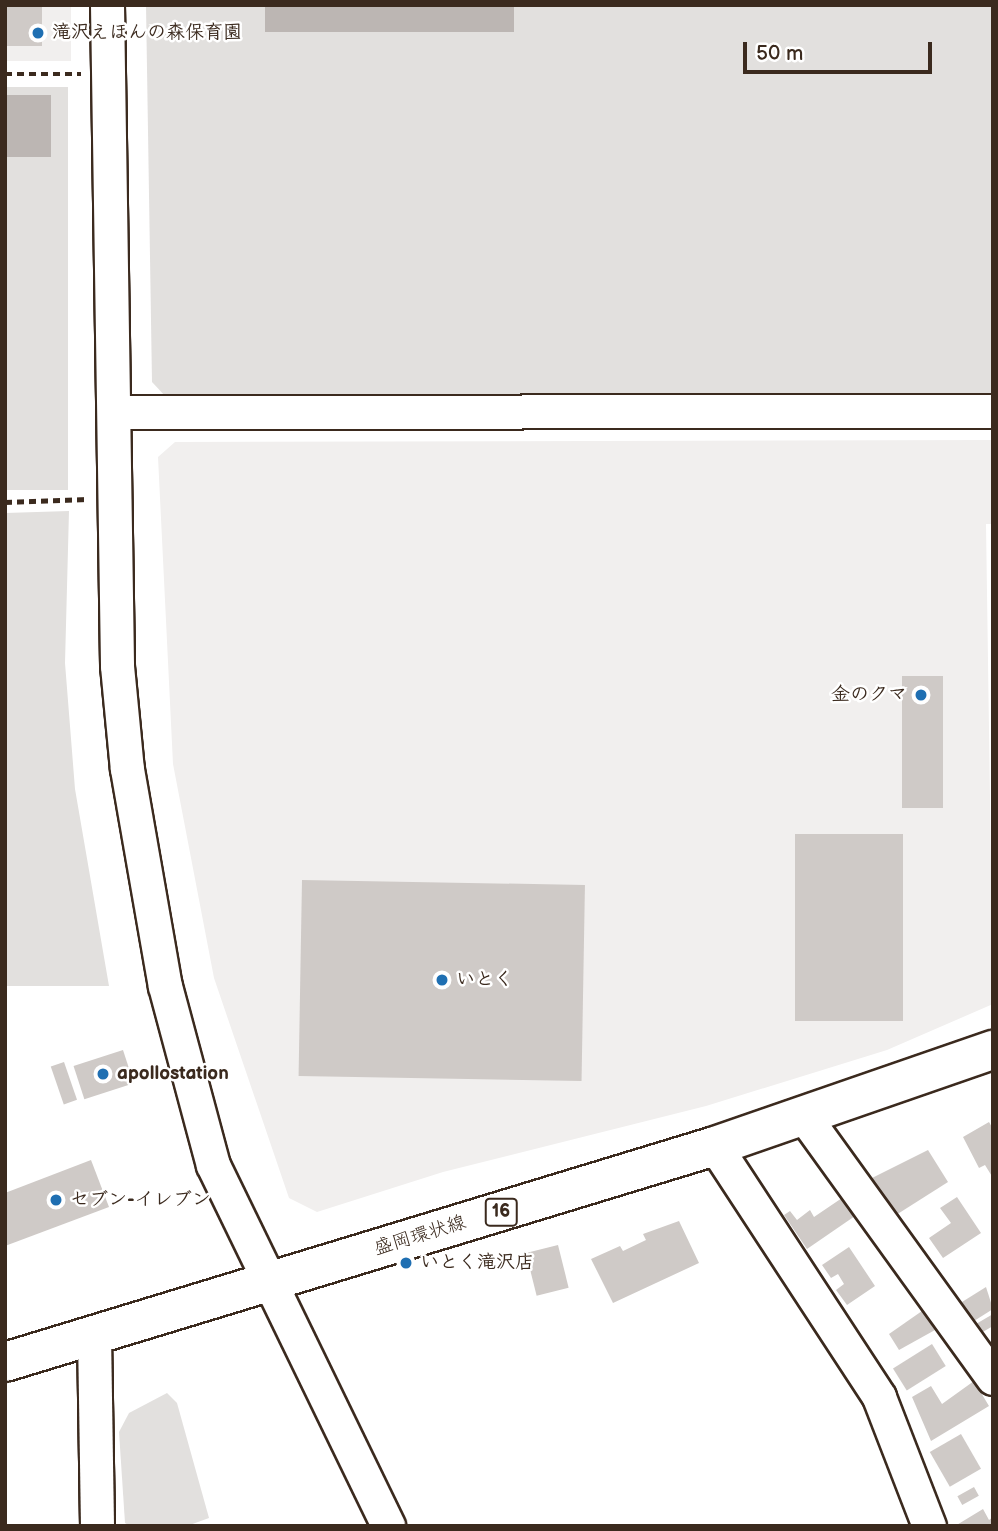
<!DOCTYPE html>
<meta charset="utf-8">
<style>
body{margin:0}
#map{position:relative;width:998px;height:1531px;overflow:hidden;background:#fff;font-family:"Balsamiq Sans","Klee One",sans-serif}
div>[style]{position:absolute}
.built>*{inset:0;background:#f1efee;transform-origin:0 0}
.green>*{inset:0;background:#e2e0de;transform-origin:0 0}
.water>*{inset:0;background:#bcb6b3;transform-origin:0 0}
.building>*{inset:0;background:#cfcac7;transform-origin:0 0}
.path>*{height:4.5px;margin-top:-2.25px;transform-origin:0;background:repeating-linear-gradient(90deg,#3b2a1e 0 7px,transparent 0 12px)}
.roads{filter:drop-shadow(2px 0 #3b2a1e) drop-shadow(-2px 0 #3b2a1e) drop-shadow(0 2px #3b2a1e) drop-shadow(0 -2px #3b2a1e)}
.minor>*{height:33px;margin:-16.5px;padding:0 16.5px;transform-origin:16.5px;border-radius:16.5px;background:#fff}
.major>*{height:38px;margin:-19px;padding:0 19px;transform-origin:19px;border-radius:19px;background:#fff}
.dots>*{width:19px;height:19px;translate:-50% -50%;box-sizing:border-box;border:4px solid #fff;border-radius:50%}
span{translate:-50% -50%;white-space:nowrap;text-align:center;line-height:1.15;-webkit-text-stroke:5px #fff;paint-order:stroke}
.shield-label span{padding:2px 5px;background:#fff;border:2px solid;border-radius:5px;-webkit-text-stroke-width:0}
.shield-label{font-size:18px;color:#3b2a1e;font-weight:700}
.poi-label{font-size:19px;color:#3b2a1e;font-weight:700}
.left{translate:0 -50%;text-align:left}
.right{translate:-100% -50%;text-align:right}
.street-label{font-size:19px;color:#3b2a1e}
.frame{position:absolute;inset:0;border:7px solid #3b2a1e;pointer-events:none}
.scale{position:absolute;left:743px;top:42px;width:189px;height:32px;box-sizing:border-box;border:4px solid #3b2a1e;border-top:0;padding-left:9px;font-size:21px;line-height:24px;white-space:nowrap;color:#3b2a1e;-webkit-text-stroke:5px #fff;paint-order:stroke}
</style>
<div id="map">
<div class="built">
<i style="left:5px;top:5px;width:66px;height:56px"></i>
<i style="clip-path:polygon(993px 440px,993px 524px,986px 524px,993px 1004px,887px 1050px,706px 1106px,443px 1172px,317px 1212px,289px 1198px,214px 978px,173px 764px,158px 457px,175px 442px)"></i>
</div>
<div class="green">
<i style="clip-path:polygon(146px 5px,993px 5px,993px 396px,166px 397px,152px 382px)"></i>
<i style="left:5px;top:87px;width:63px;height:403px"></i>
<i style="clip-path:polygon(69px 511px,65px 663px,75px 789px,109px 986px,5px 986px,5px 513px)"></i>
<i style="clip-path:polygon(167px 1393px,177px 1403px,209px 1518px,187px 1526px,130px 1526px,125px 1523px,119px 1432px,129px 1413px)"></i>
</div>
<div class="water">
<i style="left:265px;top:5px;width:249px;height:27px"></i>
<i style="left:5px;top:95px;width:46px;height:62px"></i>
</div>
<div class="building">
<i style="left:5px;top:5px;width:37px;height:41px"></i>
<i style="left:902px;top:676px;width:41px;height:132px"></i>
<i style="left:795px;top:834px;width:108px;height:187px"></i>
<i style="left:302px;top:880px;width:283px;height:196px;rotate:1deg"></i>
<i style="left:123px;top:1050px;width:35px;height:52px;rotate:72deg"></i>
<i style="left:64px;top:1062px;width:40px;height:14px;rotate:71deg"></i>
<i style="clip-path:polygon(989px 1122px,993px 1129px,993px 1178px,985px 1165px,979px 1168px,963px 1137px)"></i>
<i style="clip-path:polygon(928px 1150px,948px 1182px,896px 1215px,872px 1178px)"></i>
<i style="clip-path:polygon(91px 1160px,109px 1207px,5px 1246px,5px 1193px)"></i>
<i style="clip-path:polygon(957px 1197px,981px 1233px,943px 1258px,929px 1238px,951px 1223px,940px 1208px)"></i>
<i style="clip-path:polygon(842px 1198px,855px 1216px,807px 1249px,784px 1215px,790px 1211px,797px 1220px,810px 1210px,814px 1217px)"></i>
<i style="clip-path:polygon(679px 1221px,699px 1263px,613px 1303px,591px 1259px,620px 1246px,623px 1251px,646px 1240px,643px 1234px)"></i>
<i style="left:558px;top:1245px;width:44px;height:33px;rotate:76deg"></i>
<i style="clip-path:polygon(849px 1247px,875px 1286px,847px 1305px,836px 1290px,844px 1284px,838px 1274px,831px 1278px,822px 1265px)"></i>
<i style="clip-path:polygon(986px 1287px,993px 1309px,974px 1321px,962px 1302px)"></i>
<i style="clip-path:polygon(922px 1311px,935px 1330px,899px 1350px,889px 1334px)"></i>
<i style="clip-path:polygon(993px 1314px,993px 1326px,981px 1333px,976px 1324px)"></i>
<i style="left:932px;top:1344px;width:26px;height:46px;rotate:58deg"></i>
<i style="clip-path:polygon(974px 1381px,989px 1406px,931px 1441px,912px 1397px,931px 1386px,942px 1404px)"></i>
<i style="left:961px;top:1434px;width:40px;height:36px;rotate:60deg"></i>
<i style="left:974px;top:1487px;width:10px;height:19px;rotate:61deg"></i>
<i style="clip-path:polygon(983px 1509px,989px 1520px,993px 1517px,993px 1526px,955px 1526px)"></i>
</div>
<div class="path">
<i style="left:5px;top:74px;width:76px"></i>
<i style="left:5px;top:502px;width:83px;rotate:-2.1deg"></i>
</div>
<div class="roads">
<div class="minor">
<i style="left:107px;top:5px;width:661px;rotate:89.13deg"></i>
<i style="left:117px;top:666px;width:103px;rotate:84.5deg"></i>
<i style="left:127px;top:769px;width:220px;rotate:80.1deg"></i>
<i style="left:165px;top:986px;width:185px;rotate:75deg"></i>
<i style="left:213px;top:1165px;width:401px;rotate:64.1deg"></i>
<i style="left:116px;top:412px;width:877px;rotate:-0.07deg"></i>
<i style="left:804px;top:1116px;width:323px;rotate:54.2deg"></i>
<i style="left:715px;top:1146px;width:300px;rotate:56.8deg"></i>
<i style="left:879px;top:1397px;width:138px;rotate:68.8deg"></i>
<i style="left:94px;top:1334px;width:192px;rotate:89.1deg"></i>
</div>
<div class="major">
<i style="left:5px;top:1362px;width:742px;rotate:-16.92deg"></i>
<i style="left:715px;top:1146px;width:294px;rotate:-19.1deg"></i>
</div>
</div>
<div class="dots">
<i style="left:38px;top:33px;background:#1f6fb2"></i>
<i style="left:921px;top:695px;background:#1f6fb2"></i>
<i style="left:442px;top:980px;background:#1f6fb2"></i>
<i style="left:103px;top:1074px;background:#1f6fb2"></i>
<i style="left:56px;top:1200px;background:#1f6fb2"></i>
<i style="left:406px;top:1263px;background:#1f6fb2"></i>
</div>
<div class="shield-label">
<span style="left:501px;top:1212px">16</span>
</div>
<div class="poi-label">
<span class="left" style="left:52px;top:33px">滝沢えほんの森保育園</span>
<span class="right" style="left:907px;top:695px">金のクマ</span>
<span class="left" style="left:456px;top:980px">いとく</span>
<span class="left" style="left:117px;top:1074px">apollostation</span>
<span class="left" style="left:70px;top:1200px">セブン-イレブン</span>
<span class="left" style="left:420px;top:1263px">いとく滝沢店</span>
</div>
<div class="street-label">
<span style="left:420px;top:1236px;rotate:-17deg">盛岡環状線</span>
</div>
<div class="frame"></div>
<div class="scale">50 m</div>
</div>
